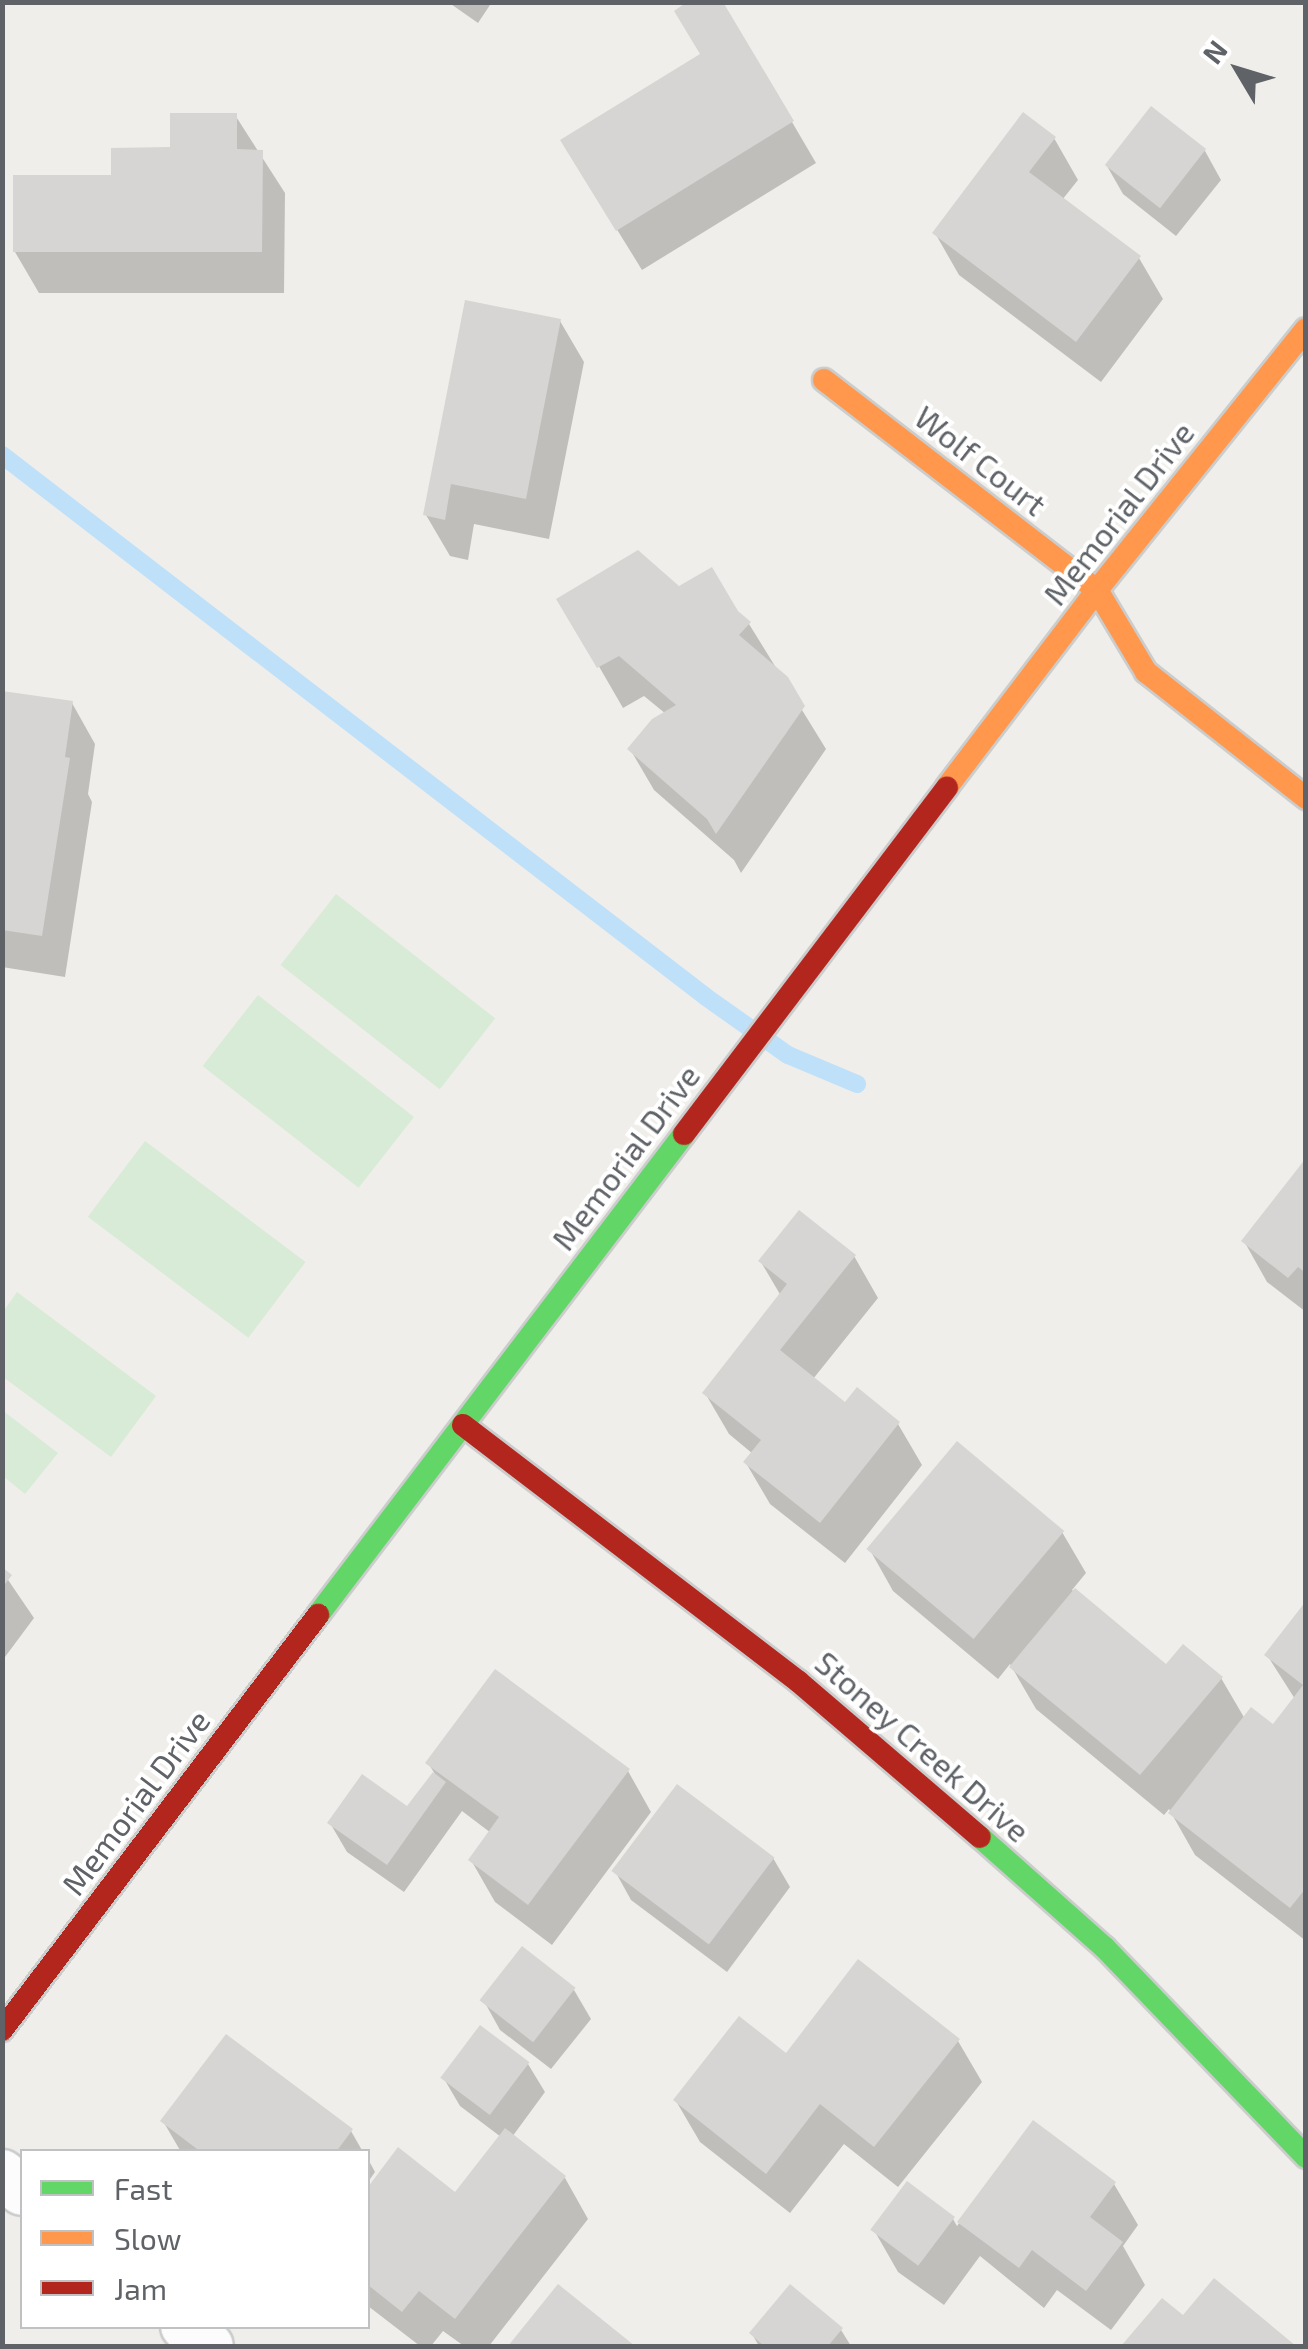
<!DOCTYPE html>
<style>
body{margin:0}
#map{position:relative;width:1308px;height:2349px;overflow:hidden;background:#efeeea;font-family:"Exo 2",sans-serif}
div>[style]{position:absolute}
.green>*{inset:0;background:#d8ebd6;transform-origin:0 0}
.shadow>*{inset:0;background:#0003}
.stream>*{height:18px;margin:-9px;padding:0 9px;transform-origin:9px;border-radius:9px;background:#bfe0f9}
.building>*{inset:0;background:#d6d5d3;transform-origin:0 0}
.roads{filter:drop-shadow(2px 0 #cbcccc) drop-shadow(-2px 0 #cbcccc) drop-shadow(0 2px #cbcccc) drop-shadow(0 -2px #cbcccc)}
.street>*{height:48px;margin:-24px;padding:0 24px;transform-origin:24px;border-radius:24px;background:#fdfcfc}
.fast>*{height:22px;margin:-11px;padding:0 11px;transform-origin:11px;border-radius:11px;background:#63d668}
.slow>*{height:22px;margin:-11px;padding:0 11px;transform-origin:11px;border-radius:11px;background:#ff974d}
.jam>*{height:22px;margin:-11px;padding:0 11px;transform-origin:11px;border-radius:11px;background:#b3261e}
span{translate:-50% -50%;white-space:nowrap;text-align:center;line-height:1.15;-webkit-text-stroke:8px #fff;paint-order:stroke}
.street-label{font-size:32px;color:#5f6368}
.frame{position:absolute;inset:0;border:5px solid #5f6368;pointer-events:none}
.legend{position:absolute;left:20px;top:2149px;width:350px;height:180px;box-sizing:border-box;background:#fff;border:2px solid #bfc1c3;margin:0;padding:12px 18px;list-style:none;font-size:30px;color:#5f6368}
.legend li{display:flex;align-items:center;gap:20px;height:50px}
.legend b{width:50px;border:2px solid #bfc1c3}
.north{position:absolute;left:1188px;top:20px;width:100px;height:100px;-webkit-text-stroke:8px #fff;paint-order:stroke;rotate:308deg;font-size:28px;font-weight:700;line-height:40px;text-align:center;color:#5f6368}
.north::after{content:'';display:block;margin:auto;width:35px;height:45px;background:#5f6368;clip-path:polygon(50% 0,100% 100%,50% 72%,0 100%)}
</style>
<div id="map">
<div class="green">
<i style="left:336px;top:894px;width:202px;height:90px;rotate:38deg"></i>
<i style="left:258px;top:995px;width:198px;height:90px;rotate:38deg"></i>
<i style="left:145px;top:1141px;width:201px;height:95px;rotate:37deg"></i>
<i style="clip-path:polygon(17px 1292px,156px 1396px,111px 1457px,3px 1377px,3px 1312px)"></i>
<i style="clip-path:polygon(2px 1410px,58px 1453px,25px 1494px,3px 1476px)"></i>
</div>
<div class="shadow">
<i style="clip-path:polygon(448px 2px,492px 2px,478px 23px)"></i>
<i style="clip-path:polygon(702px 55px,792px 122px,816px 163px,642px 270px,587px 181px)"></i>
<i style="clip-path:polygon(1152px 110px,1205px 151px,1221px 180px,1176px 236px,1123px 194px,1107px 166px)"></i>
<i style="clip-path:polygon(235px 115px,285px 193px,284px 293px,39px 293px,15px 252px,114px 177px)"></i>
<i style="clip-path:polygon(1054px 138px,1078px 180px,1062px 200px,1139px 258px,1163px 299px,1101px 382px,959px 275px,935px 233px)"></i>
<i style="clip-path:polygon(560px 321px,584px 362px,549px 539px,474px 524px,468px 560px,450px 556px,426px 515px)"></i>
<i style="clip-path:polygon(679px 589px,736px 612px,749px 624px,826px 749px,741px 873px,734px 860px,654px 790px,630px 749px,666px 714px,644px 696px,623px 708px,560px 599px)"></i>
<i style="clip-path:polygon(2px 693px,72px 703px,95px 744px,88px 794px,92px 802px,65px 977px,2px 967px)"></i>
<i style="clip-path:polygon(1306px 1162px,1306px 1312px,1267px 1282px,1244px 1241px)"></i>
<i style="clip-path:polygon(854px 1256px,878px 1298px,813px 1379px,846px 1406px,857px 1391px,898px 1424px,922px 1465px,845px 1563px,770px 1504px,746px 1463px,753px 1454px,729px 1434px,705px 1393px,781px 1296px,761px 1262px)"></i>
<i style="clip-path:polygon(1062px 1532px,1086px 1573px,1072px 1590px,1166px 1668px,1221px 1678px,1245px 1719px,1273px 1727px,1295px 1699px,1267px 1655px,1306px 1605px,1306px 1941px,1195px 1855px,1169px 1809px,1164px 1815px,1036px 1709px,1010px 1664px,998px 1679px,893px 1591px,870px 1550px)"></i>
<i style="clip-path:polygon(2px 1571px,34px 1618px,2px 1661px)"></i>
<i style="clip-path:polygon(428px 1763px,628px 1771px,651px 1812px,552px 1945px,495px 1902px,471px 1860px,491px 1833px,462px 1811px,404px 1892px,347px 1852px,330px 1823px,407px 1810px,435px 1774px)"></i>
<i style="clip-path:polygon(773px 1858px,790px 1887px,727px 1972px,631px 1900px,615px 1871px)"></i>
<i style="clip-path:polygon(574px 1990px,591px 2019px,551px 2069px,500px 2030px,484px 2001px)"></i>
<i style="clip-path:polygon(958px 2041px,982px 2082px,898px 2187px,844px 2144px,790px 2213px,700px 2142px,676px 2101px,786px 2056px)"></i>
<i style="clip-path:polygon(528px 2064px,545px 2092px,512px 2137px,565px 2178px,588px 2219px,489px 2346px,464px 2346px,443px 2331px,431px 2346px,420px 2346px,368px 2306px,368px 2191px,398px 2151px,455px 2195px,501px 2137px,460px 2106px,443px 2077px)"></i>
<i style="clip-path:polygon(163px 2121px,351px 2131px,363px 2152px,181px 2152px)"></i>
<i style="clip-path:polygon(1034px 2123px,1114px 2184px,1138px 2225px,1123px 2246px,1145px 2285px,1111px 2330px,1057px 2290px,1044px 2308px,980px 2256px,944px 2305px,898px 2272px,874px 2230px,953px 2219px,957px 2226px)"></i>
<i style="clip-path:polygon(368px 2159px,375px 2172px,368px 2182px)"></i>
<i style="clip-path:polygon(1214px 2282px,1292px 2346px,1124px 2346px,1162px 2301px,1184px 2319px)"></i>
<i style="clip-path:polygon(559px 2288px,631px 2346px,511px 2346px)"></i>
<i style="clip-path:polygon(841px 2330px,851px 2346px,759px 2346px,752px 2334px)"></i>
</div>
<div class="stream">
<i style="left:2px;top:455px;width:888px;rotate:37.59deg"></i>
<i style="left:706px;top:997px;width:100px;rotate:35.3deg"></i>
<i style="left:788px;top:1055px;width:75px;rotate:22.8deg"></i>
</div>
<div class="building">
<i style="clip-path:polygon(687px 2px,723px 2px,794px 121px,616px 231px,560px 140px,700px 54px,674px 11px)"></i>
<i style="left:1151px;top:106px;width:70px;height:75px;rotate:38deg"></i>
<i style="clip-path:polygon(1023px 112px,1056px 137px,1029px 172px,1141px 256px,1076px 342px,932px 233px)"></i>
<i style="clip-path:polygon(170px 113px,237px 113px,237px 149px,263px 150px,262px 252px,13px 252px,13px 175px,111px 175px,111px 148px,170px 147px)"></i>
<i style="clip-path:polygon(465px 300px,561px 319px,526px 499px,451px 484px,445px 520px,423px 515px)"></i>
<i style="clip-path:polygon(638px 550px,679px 586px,712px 567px,738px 611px,751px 622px,739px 635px,788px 677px,805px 706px,716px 834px,707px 819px,627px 749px,652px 719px,676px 705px,619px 656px,597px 668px,556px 599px)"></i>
<i style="clip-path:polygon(2px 691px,73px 701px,65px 757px,70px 758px,42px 936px,2px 930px)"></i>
<i style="clip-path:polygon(1306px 1158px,1306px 1273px,1298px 1267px,1288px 1278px,1241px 1241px)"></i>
<i style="clip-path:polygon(799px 1210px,856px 1255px,780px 1350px,845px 1402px,857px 1387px,900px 1422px,820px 1523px,743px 1462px,761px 1440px,702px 1393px,787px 1284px,758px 1261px)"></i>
<i style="left:957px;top:1441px;width:140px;height:141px;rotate:40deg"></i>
<i style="clip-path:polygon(2px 1567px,12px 1575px,2px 1588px)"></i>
<i style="clip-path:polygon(1075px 1588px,1166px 1664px,1183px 1644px,1223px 1677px,1140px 1775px,1009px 1667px)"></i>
<i style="clip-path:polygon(1306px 1601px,1306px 1888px,1290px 1908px,1168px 1813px,1251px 1707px,1273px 1724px,1303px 1685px,1264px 1655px)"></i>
<i style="clip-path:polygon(495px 1669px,630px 1769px,528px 1905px,468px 1860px,499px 1817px,425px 1763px)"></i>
<i style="clip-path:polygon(433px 1772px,446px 1782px,387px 1865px,327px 1823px,362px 1774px,407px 1806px)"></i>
<i style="left:677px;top:1784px;width:122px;height:109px;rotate:37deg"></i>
<i style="left:522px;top:1946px;width:68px;height:69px;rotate:38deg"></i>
<i style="clip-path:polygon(858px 1959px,960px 2039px,874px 2147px,820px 2104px,766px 2174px,673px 2100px,739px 2016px,786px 2053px)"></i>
<i style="left:480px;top:2025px;width:62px;height:66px;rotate:37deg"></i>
<i style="clip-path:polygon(226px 2034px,353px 2129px,336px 2152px,201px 2152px,160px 2121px)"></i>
<i style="clip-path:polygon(1033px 2120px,1116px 2182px,1090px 2217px,1123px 2242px,1086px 2291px,1032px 2250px,1019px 2268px,957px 2222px)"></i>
<i style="clip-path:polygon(505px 2128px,566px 2176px,455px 2319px,419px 2291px,402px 2312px,368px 2285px,368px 2187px,398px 2147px,455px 2192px)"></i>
<i style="left:907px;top:2181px;width:60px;height:61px;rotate:37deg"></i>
<i style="clip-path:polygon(1214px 2278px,1296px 2346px,1121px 2346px,1162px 2298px,1183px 2315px)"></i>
<i style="clip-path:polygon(558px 2284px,635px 2346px,508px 2346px)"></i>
<i style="clip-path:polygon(790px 2284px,843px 2328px,828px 2346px,764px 2346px,749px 2333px)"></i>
</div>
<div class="roads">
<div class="street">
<i style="left:2px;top:2174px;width:26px;rotate:40deg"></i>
<i style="left:185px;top:2326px;width:31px;rotate:40deg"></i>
</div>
<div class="fast">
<i style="left:318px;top:1615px;width:604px;rotate:-52.73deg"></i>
<i style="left:980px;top:1837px;width:167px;rotate:41.6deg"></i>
<i style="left:1105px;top:1948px;width:290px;rotate:46.1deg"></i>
</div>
<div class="slow">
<i style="left:824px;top:380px;width:344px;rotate:37.6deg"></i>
<i style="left:1097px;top:590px;width:96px;rotate:59.1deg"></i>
<i style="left:1146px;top:672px;width:204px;rotate:38.2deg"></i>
<i style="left:947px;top:787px;width:248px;rotate:-52.7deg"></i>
<i style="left:1097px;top:590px;width:334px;rotate:-51.3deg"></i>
</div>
<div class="jam">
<i style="left:684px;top:1134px;width:435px;rotate:-52.8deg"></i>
<i style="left:463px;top:1425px;width:423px;rotate:37.4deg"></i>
<i style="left:799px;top:1682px;width:238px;rotate:40.6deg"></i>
<i style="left:2px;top:2030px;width:522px;rotate:-52.71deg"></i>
</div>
</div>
<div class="street-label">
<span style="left:981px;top:460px;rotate:38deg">Wolf Court</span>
<span style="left:1118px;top:513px;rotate:-52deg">Memorial Drive</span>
<span style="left:625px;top:1157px;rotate:-53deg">Memorial Drive</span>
<span style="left:923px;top:1746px;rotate:41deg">Stoney Creek Drive</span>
<span style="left:135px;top:1802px;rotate:-53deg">Memorial Drive</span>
</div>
<div class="frame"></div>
<ul class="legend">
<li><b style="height:12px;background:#63d668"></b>Fast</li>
<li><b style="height:12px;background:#ff974d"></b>Slow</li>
<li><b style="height:12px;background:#b3261e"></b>Jam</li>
</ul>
<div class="north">N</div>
</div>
